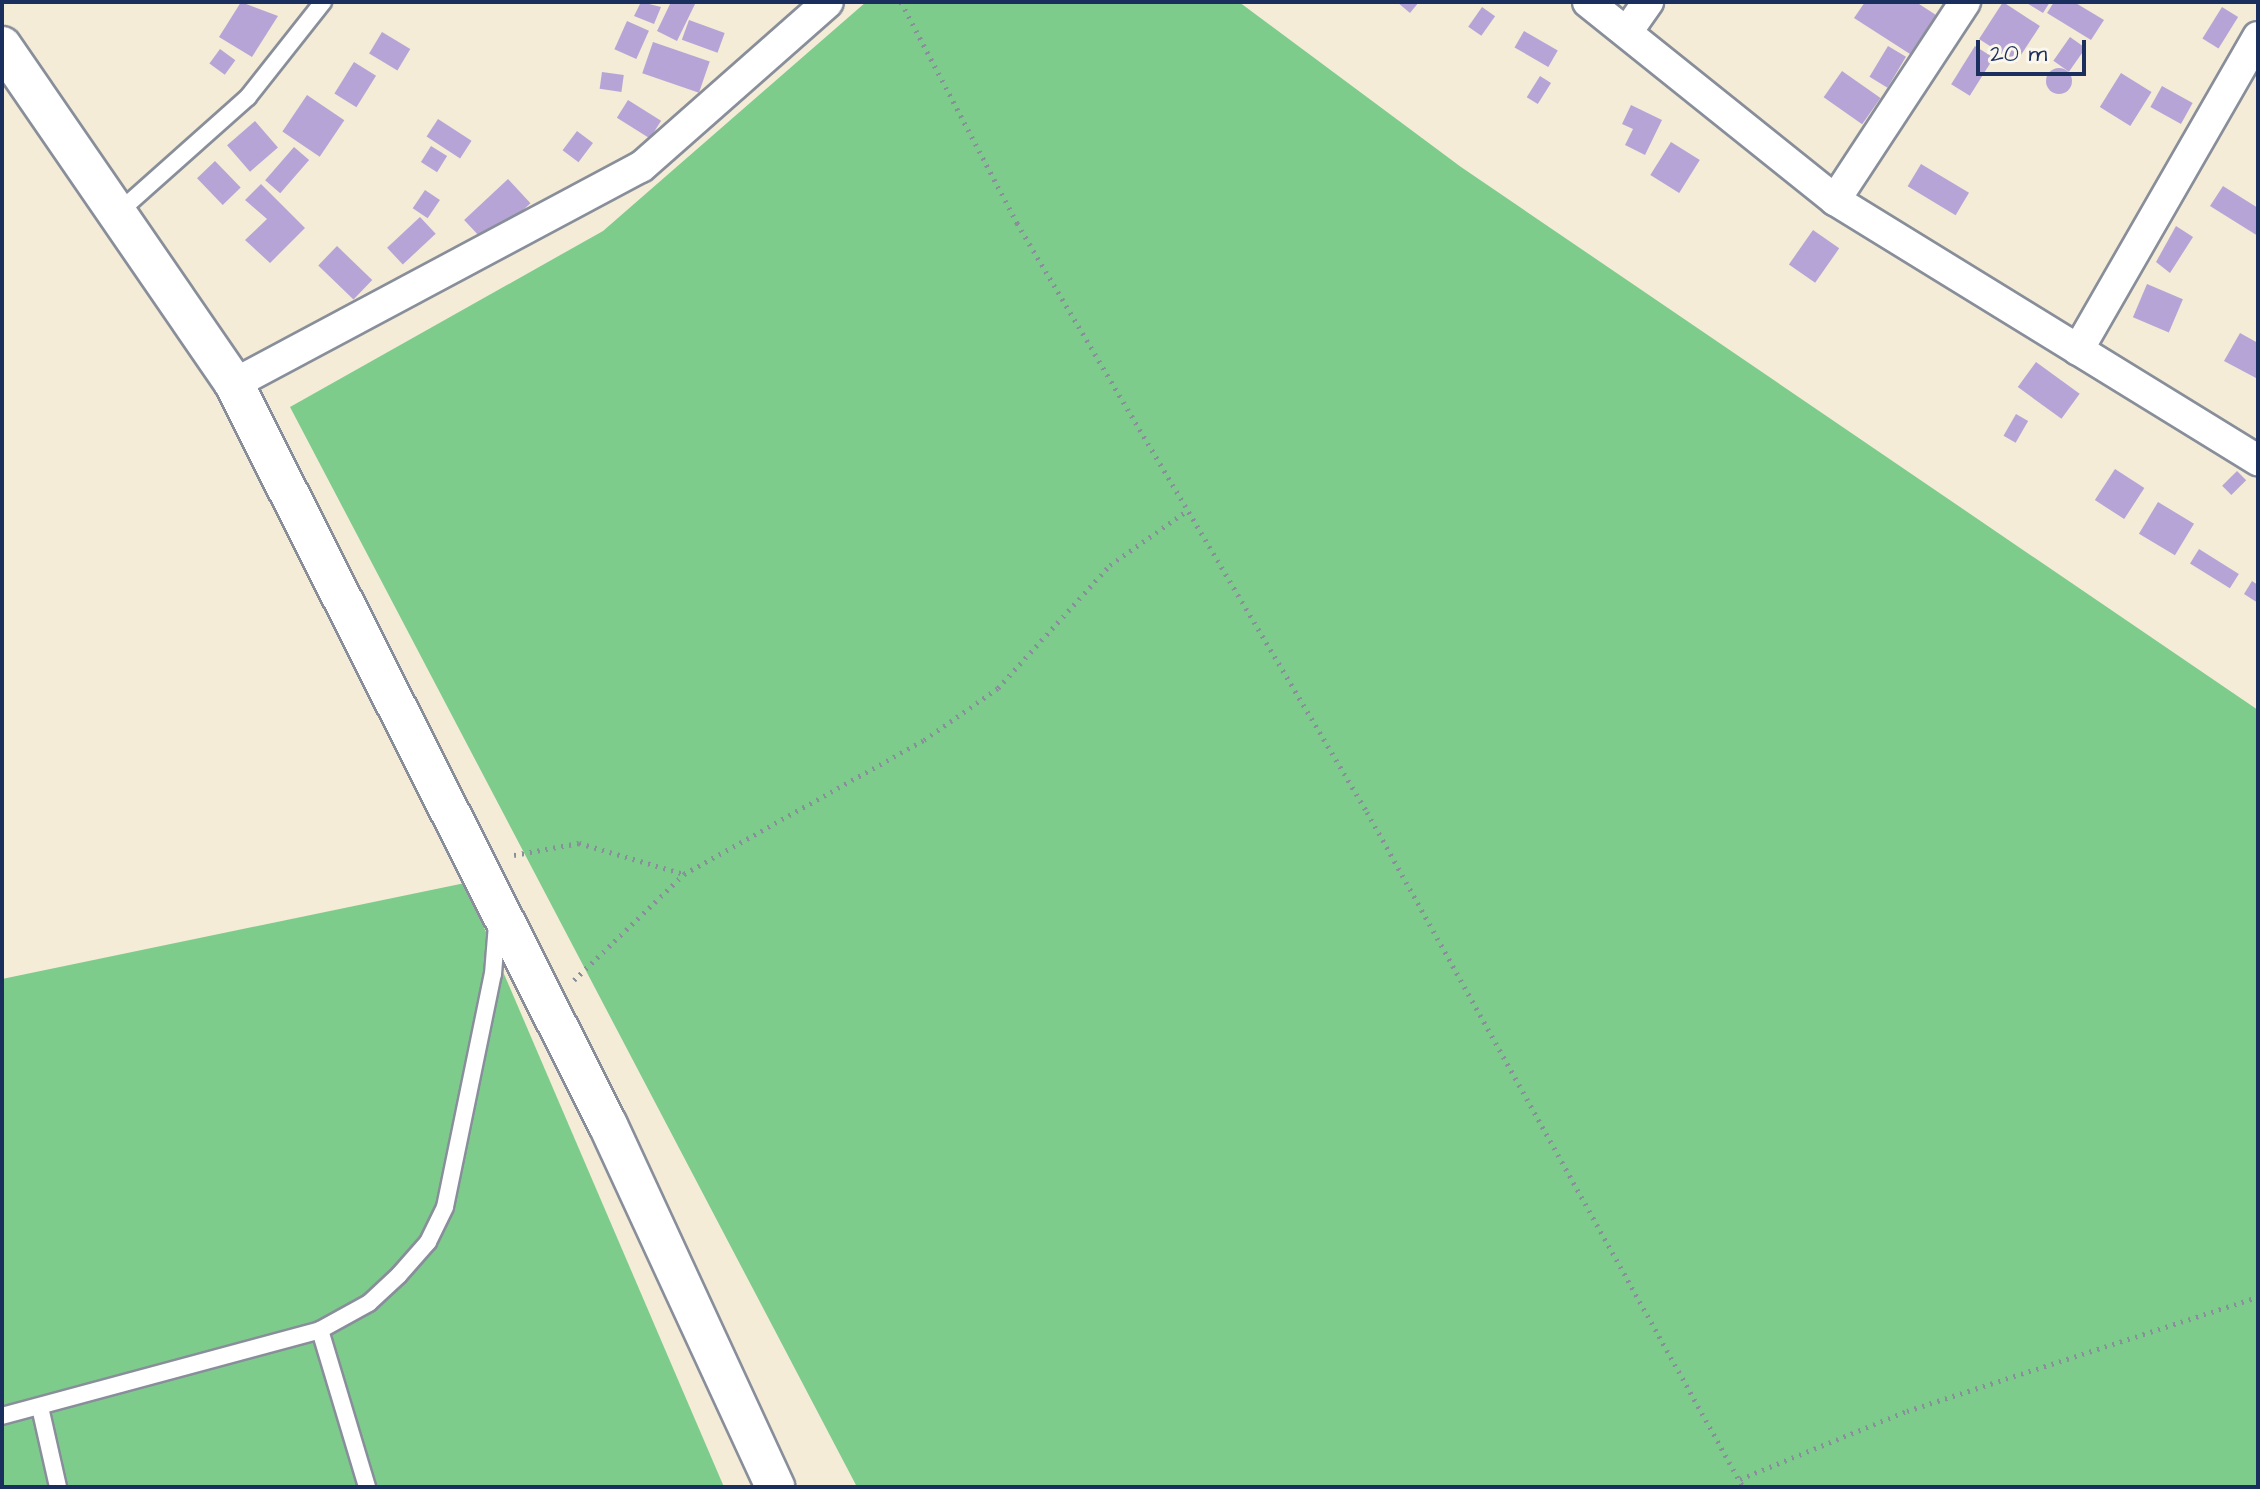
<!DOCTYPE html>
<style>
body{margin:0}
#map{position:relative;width:2260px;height:1489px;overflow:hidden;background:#f4ecd7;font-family:"Architects Daughter",sans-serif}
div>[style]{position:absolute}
.green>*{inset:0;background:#7ecc8c}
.building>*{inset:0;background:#b7a4d7;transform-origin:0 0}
.round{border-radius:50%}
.path>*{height:5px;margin-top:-2.5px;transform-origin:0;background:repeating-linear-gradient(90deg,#888e9a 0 2px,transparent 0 8px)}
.roads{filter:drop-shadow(2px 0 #888e9a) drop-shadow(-2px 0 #888e9a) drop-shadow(0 2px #888e9a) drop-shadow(0 -2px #888e9a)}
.service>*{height:16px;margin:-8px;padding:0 8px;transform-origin:8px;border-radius:8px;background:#fff}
.minor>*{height:30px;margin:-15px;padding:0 15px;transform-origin:15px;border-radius:15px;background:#fff}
.tertiary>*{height:38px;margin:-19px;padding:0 19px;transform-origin:19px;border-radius:19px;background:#fff}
span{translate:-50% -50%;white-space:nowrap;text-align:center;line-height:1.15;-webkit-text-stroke:6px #fbf7ec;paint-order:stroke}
.frame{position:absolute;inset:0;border:4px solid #1b2f5e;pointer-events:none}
.scale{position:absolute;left:1976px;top:40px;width:110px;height:36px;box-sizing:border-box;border:4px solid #1b2f5e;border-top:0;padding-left:10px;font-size:24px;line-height:28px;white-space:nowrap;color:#1b2f5e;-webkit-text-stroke:6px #fbf7ec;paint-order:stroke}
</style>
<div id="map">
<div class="green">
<i style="clip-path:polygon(866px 2px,1239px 2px,1461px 167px,2258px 710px,2258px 1487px,857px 1487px,290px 407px,603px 231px)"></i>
<i style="clip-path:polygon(465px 883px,724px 1487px,2px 1487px,2px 979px)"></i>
</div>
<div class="building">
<i style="clip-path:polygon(241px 2px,278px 16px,252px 57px,219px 37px)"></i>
<i style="clip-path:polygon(641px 2px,661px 7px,654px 24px,634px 16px)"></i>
<i style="clip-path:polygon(671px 2px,696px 2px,677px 41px,657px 31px)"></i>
<i style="clip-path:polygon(1397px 2px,1419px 2px,1410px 13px)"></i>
<i style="clip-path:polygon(1865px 2px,1916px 2px,1936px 15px,1910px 54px,1854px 18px)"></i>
<i style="left:2003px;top:2px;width:44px;height:44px;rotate:33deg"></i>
<i style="clip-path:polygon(2025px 2px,2050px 2px,2043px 13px)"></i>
<i style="clip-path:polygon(2054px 2px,2074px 2px,2104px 20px,2091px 40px,2047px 13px)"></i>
<i style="left:1482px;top:7px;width:16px;height:24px;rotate:35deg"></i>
<i style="left:2222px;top:7px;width:19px;height:37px;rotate:32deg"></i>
<i style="left:689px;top:20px;width:38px;height:21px;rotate:20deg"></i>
<i style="left:627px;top:21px;width:24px;height:31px;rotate:24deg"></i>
<i style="left:1524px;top:31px;width:39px;height:19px;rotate:30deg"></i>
<i style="left:382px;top:32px;width:33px;height:25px;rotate:31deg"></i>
<i style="left:2070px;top:37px;width:19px;height:29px;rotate:35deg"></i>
<i style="left:653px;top:42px;width:60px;height:33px;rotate:19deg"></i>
<i style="left:1888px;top:46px;width:21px;height:36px;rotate:31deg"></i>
<i style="left:1975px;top:46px;width:22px;height:45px;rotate:32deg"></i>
<i style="left:220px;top:49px;width:19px;height:18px;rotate:36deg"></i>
<i style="left:354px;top:62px;width:26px;height:37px;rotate:32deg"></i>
<i class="round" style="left:2046px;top:68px;width:26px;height:26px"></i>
<i style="left:1842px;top:71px;width:47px;height:32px;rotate:35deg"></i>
<i style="left:602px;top:72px;width:22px;height:17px;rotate:8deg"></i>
<i style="left:2121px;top:73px;width:36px;height:40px;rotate:32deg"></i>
<i style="left:1540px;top:76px;width:13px;height:25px;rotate:32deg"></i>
<i style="left:2162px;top:86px;width:35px;height:24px;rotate:29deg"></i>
<i style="left:307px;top:95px;width:45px;height:44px;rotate:34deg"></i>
<i style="left:628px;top:100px;width:39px;height:21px;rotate:32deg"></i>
<i style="clip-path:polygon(1631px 105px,1662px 120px,1645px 155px,1625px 145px,1633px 129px,1622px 124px)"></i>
<i style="left:438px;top:119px;width:40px;height:21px;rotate:33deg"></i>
<i style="left:255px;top:121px;width:35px;height:37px;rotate:49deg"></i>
<i style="left:577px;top:131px;width:20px;height:24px;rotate:37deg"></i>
<i style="left:1671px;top:142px;width:34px;height:39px;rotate:32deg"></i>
<i style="left:431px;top:146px;width:19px;height:19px;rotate:32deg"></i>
<i style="left:294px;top:147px;width:20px;height:44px;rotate:41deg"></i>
<i style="left:215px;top:161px;width:37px;height:25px;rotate:46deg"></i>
<i style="left:1921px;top:164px;width:56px;height:26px;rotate:31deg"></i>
<i style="left:508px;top:179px;width:33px;height:60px;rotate:47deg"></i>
<i style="clip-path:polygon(261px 184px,305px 228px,270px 263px,245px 240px,267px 219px,245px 200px)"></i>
<i style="clip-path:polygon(2223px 186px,2258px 208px,2258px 236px,2210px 206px)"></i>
<i style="left:425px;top:190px;width:18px;height:22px;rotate:34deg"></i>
<i style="left:420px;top:217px;width:23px;height:45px;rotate:47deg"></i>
<i style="clip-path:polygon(2176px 226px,2193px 237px,2170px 273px,2156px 262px)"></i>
<i style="left:1813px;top:230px;width:32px;height:42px;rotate:35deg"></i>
<i style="left:337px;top:246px;width:49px;height:27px;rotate:44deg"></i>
<i style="left:2147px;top:284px;width:39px;height:36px;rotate:23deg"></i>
<i style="clip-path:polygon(2240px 333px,2258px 343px,2256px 378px,2224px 361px)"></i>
<i style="left:2036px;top:362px;width:54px;height:31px;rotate:36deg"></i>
<i style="left:2016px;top:414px;width:14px;height:25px;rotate:30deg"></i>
<i style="left:2115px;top:469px;width:35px;height:37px;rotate:33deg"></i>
<i style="left:2237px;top:471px;width:13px;height:21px;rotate:45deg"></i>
<i style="left:2158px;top:502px;width:42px;height:37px;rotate:31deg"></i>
<i style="left:2199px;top:549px;width:47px;height:17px;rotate:32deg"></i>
<i style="clip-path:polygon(2252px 581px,2258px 585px,2258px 603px,2244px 594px)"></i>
</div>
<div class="path">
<i style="left:901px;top:2px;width:250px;rotate:62.3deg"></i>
<i style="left:1017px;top:223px;width:685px;rotate:59.28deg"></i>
<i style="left:1367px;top:812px;width:773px;rotate:60.88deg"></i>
<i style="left:514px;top:855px;width:66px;rotate:-10.5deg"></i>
<i style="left:579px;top:843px;width:109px;rotate:16.4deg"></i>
<i style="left:684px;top:874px;width:275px;rotate:-29.2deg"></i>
<i style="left:924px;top:740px;width:90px;rotate:-35.1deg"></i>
<i style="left:998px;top:688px;width:166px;rotate:-47.7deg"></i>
<i style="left:1110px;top:565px;width:92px;rotate:-35.2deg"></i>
<i style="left:574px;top:980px;width:153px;rotate:-43.9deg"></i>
<i style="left:1740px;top:1479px;width:180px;rotate:-22.2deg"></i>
<i style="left:1907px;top:1411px;width:369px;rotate:-18deg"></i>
</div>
<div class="roads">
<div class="service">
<i style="left:120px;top:211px;width:171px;rotate:-41.7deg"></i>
<i style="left:248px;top:97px;width:121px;rotate:-51.7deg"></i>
<i style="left:320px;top:1330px;width:164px;rotate:73.3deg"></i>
<i style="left:40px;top:1407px;width:82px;rotate:77.3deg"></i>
<i style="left:2px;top:1416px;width:329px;rotate:-15.1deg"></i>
<i style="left:320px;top:1330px;width:56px;rotate:-28.9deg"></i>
<i style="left:369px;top:1303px;width:41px;rotate:-43deg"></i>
<i style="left:399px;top:1275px;width:44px;rotate:-48.7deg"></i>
<i style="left:428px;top:1242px;width:39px;rotate:-64deg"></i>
<i style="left:445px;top:1207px;width:238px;rotate:-78.4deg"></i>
<i style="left:493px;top:974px;width:50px;rotate:-85.4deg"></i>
</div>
<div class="minor">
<i style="left:1588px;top:2px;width:317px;rotate:38.7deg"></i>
<i style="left:1835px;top:200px;width:497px;rotate:31.6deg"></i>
<i style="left:1627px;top:32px;width:37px;rotate:-55deg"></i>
<i style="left:1835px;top:200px;width:237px;rotate:-56.7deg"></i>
<i style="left:2078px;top:350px;width:361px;rotate:-60.1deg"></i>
<i style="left:234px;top:384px;width:461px;rotate:-28.1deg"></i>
<i style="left:641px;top:167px;width:249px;rotate:-41.4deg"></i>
</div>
<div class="tertiary">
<i style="left:2px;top:46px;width:410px;rotate:55.5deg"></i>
<i style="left:234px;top:384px;width:830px;rotate:63.22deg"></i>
<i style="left:608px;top:1125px;width:399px;rotate:65.2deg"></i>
</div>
</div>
<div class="frame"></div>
<div class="scale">20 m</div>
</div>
